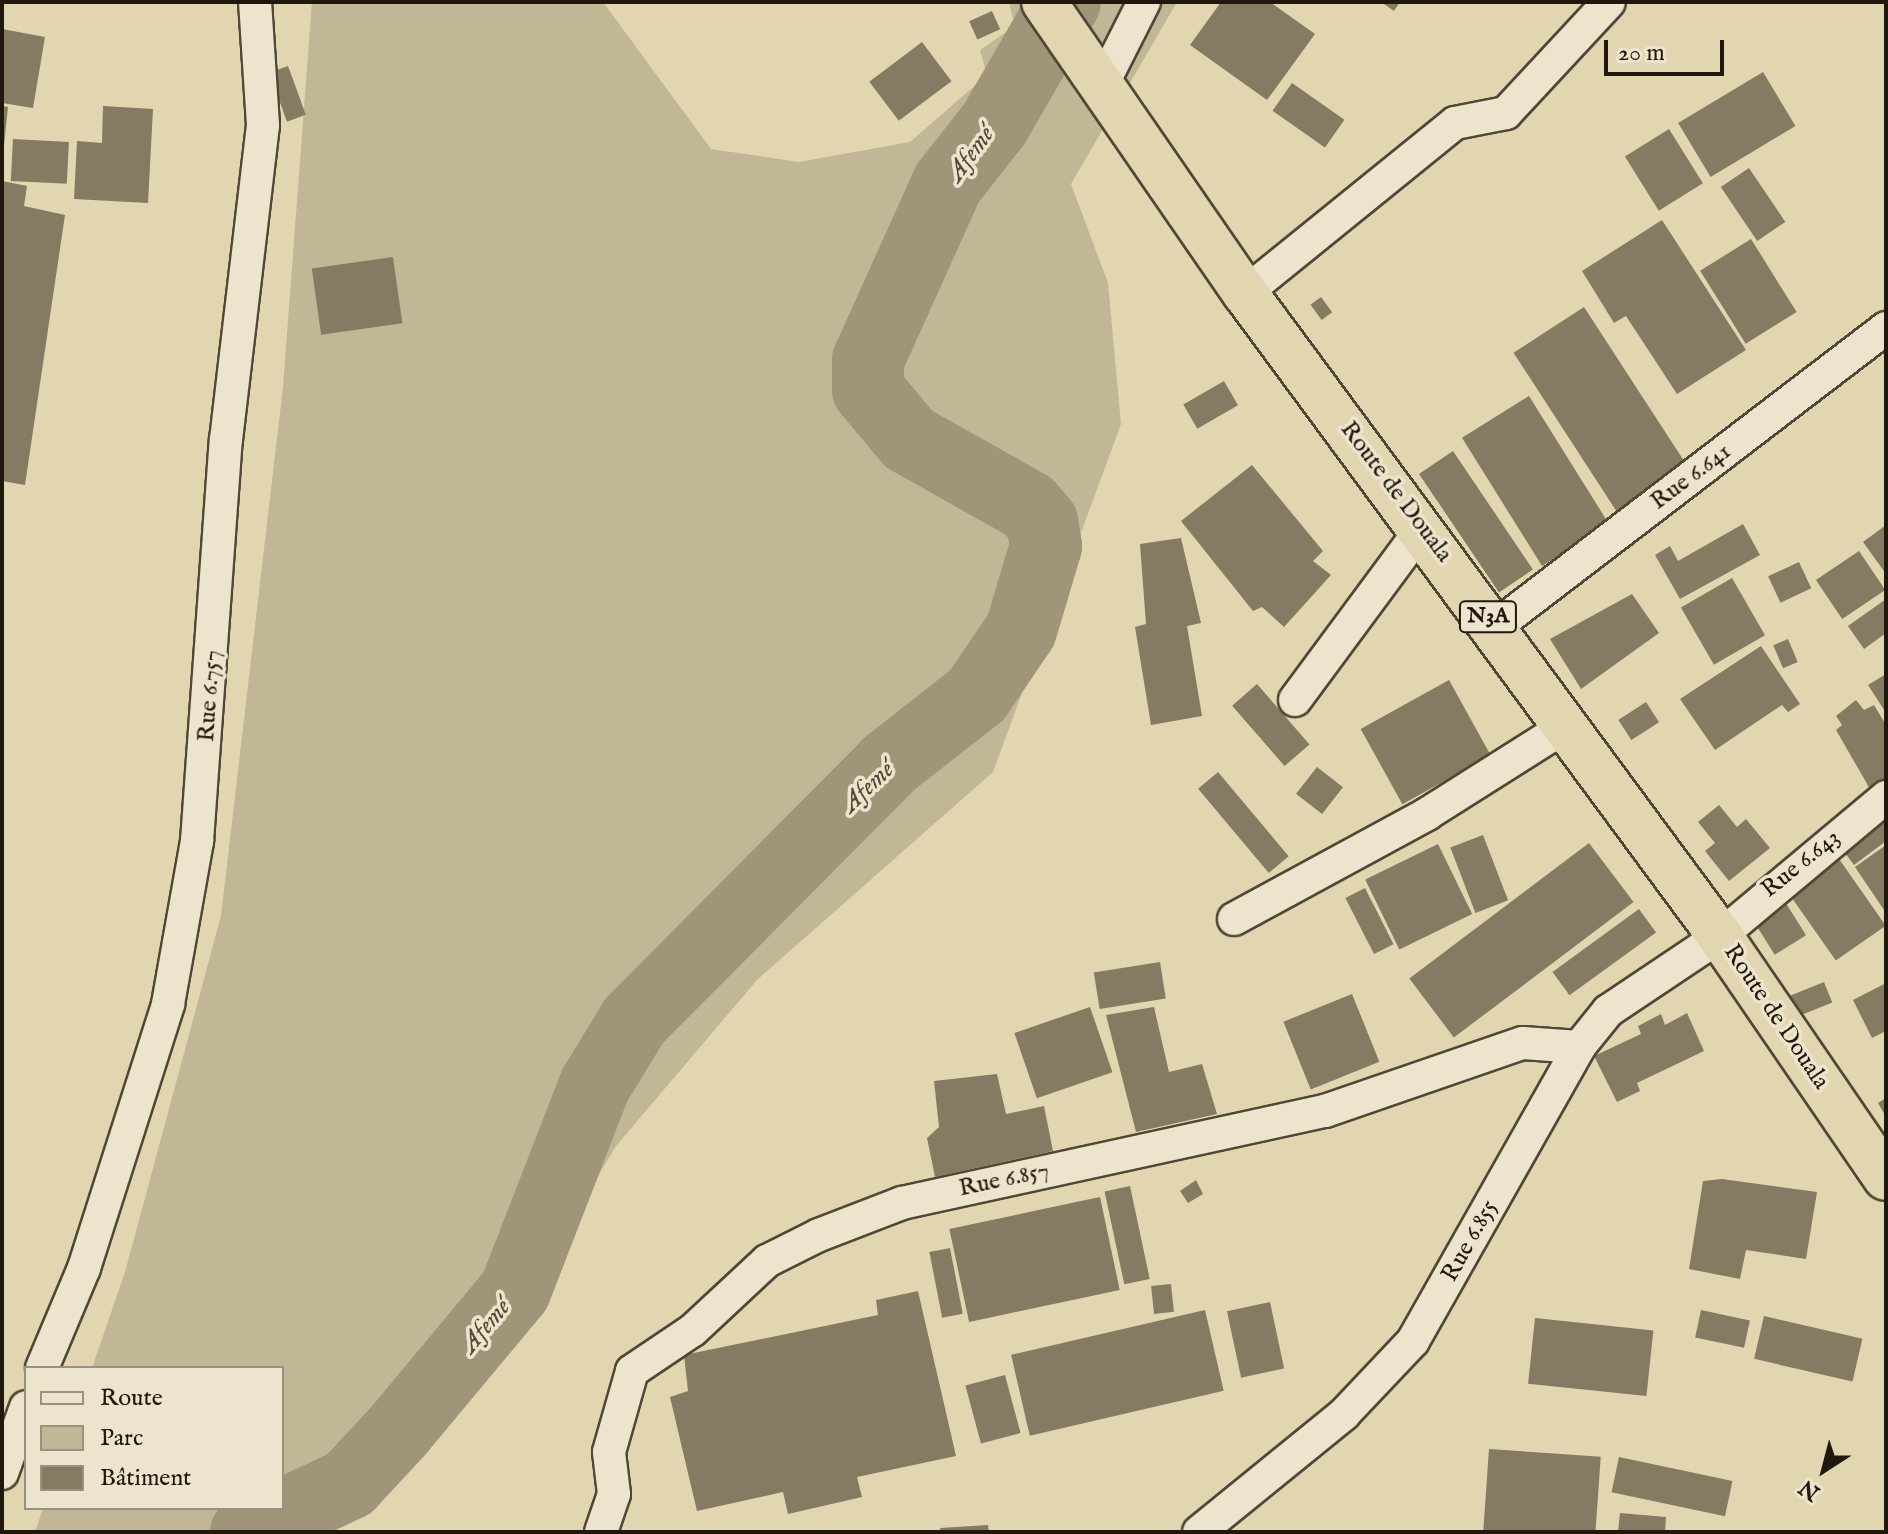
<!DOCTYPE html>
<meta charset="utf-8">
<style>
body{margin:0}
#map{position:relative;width:1888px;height:1534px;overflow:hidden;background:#e2d6b1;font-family:"IM FELL English",serif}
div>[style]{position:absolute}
.green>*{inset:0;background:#c1b695}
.river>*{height:72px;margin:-36px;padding:0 36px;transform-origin:36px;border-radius:36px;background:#a09579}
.building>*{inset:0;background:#857a62;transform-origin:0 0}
.roads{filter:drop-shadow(2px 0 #504736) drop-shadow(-2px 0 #504736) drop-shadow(0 2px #504736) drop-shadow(0 -2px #504736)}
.street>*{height:32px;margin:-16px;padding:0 16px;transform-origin:16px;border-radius:16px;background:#ece4cc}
.highway>*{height:44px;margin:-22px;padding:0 22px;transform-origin:22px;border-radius:22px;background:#e2d6b1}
span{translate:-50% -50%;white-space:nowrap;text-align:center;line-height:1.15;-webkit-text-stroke:7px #ece4cc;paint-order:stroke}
.shield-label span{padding:2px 6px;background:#ece4cc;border:2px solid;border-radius:6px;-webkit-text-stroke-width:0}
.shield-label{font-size:22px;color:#20170d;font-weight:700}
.street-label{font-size:24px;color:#20170d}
.water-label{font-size:26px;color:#534938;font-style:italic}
.frame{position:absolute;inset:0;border:4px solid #20170d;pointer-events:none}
.legend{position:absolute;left:24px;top:1366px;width:260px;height:144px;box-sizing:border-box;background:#ece4cc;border:2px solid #9a9280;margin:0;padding:10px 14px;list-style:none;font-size:24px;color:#20170d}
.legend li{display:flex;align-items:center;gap:16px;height:40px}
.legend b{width:40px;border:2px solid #9a9280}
.north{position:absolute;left:1784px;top:1430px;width:80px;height:80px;-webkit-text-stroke:6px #ece4cc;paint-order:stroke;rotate:216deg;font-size:22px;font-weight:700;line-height:32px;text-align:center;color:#20170d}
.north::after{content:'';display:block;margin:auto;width:28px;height:36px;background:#20170d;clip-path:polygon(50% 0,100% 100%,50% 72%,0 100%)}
.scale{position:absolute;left:1604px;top:40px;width:120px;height:36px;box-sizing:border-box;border:4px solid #20170d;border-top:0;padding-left:10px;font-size:24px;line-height:28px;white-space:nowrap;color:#20170d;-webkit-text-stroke:6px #ece4cc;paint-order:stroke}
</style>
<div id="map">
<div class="green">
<i style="clip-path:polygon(312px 2px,603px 2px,711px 149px,799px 162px,910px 142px,987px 75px,980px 50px,1015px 26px,1009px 2px,1177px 2px,1071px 184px,1108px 283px,1121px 424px,993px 772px,757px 980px,616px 1146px,493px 1349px,335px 1532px,35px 1532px,43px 1508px,282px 1508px,282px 1368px,92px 1368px,125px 1272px,221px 916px,283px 387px)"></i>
</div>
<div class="river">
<i style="left:246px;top:1532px;width:114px;rotate:-25deg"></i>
<i style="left:349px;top:1484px;width:74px;rotate:-47.2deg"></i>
<i style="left:399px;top:1430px;width:181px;rotate:-50.2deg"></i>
<i style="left:515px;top:1291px;width:221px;rotate:-68.8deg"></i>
<i style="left:595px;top:1085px;width:75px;rotate:-58.6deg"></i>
<i style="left:634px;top:1021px;width:362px;rotate:-45.2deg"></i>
<i style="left:889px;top:764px;width:112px;rotate:-38.1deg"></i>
<i style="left:977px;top:695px;width:78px;rotate:-55.9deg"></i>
<i style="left:1021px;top:630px;width:88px;rotate:-73.4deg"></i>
<i style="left:1046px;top:546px;width:24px;rotate:-99deg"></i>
<i style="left:1042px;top:522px;width:21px;rotate:-131deg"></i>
<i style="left:1028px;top:506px;width:137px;rotate:-150.6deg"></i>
<i style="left:909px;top:439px;width:64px;rotate:-129.9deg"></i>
<i style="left:868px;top:390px;width:30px;rotate:-90deg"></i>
<i style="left:868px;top:360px;width:194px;rotate:-65.7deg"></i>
<i style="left:948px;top:183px;width:76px;rotate:-51.9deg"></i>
<i style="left:995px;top:123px;width:140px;rotate:-60deg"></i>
</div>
<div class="building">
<i style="clip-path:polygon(1221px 2px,1270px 2px,1315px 34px,1267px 100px,1190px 45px)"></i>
<i style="clip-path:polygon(1381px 2px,1400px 2px,1394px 11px)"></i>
<i style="left:992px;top:11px;width:20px;height:25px;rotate:66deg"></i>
<i style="clip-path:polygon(2px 29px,45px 37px,33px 108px,2px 103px)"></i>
<i style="left:922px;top:42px;width:49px;height:66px;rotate:53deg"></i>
<i style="left:288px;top:66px;width:52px;height:20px;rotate:70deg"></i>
<i style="left:1763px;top:72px;width:63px;height:99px;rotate:59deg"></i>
<i style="left:1292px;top:83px;width:64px;height:34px;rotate:35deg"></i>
<i style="clip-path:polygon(2px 106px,8px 107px,4px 145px,2px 145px)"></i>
<i style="clip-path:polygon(103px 106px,153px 109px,148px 203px,74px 199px,77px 141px,102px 143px)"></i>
<i style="left:1669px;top:129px;width:64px;height:52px;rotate:58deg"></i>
<i style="left:13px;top:139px;width:56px;height:42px;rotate:3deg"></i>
<i style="left:1749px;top:168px;width:65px;height:34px;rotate:56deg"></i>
<i style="clip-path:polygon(2px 181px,27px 186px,24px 206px,65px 215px,25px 485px,2px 481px)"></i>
<i style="clip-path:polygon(1662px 220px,1746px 350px,1677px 394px,1626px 316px,1614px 323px,1582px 271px)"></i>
<i style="left:1751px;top:239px;width:86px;height:60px;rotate:58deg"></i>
<i style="left:393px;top:257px;width:67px;height:82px;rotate:82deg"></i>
<i style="left:1321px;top:297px;width:19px;height:13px;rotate:54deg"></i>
<i style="left:1584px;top:307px;width:190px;height:84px;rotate:57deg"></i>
<i style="left:1224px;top:381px;width:28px;height:47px;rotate:60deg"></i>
<i style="left:1529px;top:396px;width:151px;height:79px;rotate:58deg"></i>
<i style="left:1453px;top:451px;width:143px;height:41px;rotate:56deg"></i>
<i style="clip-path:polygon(1252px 465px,1323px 551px,1313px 561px,1331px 575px,1284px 627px,1262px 607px,1253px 611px,1181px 521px)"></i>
<i style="clip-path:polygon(1743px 524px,1760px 555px,1680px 599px,1655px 555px,1670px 546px,1678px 561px)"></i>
<i style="clip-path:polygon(1886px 525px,1886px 574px,1863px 542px)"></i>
<i style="clip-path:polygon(1181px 538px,1201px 623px,1187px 626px,1202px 716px,1151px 725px,1135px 627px,1146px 624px,1140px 544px)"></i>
<i style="left:1859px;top:551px;width:47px;height:52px;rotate:56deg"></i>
<i style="left:1799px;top:562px;width:29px;height:34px;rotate:65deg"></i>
<i style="left:1732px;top:578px;width:66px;height:59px;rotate:60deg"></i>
<i style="clip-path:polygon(1632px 594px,1659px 633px,1581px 689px,1550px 639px)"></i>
<i style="clip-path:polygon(1886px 599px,1886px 633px,1864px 649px,1848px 626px)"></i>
<i style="left:1788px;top:639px;width:25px;height:16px;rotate:67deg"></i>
<i style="clip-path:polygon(1761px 646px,1800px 704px,1788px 712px,1782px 705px,1715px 750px,1680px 699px)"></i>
<i style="clip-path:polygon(1886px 674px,1886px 713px,1868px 685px)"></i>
<i style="left:1449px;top:680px;width:86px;height:101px;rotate:61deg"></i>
<i style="left:1257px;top:684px;width:80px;height:33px;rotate:49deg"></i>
<i style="clip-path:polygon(1856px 700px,1864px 710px,1874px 705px,1886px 725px,1886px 779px,1870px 789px,1836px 730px,1842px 725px,1836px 716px)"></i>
<i style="left:1646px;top:702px;width:24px;height:33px;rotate:57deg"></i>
<i style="left:1317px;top:767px;width:33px;height:34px;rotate:38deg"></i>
<i style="left:1218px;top:772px;width:110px;height:26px;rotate:50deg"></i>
<i style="clip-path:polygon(1886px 804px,1886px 841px,1854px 865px,1836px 841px)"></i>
<i style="clip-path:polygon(1719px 805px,1737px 827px,1746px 819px,1770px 848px,1729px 881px,1705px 851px,1715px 843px,1698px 822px)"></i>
<i style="left:1483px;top:835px;width:70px;height:35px;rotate:69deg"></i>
<i style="left:1589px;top:843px;width:74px;height:225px;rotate:53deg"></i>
<i style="left:1438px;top:844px;width:78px;height:81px;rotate:64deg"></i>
<i style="clip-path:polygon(1886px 845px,1886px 913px,1855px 867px)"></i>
<i style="left:1837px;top:856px;width:85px;height:61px;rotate:55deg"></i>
<i style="left:1365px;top:888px;width:63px;height:22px;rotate:63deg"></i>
<i style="left:1779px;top:892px;width:51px;height:37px;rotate:58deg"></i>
<i style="left:1639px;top:909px;width:29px;height:107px;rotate:54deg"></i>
<i style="left:1160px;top:962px;width:37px;height:67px;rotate:81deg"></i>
<i style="left:1824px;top:982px;width:22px;height:36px;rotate:68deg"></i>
<i style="clip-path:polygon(1886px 983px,1886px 1031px,1872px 1038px,1853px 1000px)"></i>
<i style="left:1352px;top:994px;width:73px;height:74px;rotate:68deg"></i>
<i style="left:1090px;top:1007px;width:69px;height:80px;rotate:71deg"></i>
<i style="clip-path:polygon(1154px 1007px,1169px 1072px,1202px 1064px,1217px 1114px,1136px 1132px,1106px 1015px)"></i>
<i style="clip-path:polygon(1687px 1013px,1704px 1051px,1637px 1083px,1640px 1091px,1617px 1102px,1594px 1056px,1641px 1034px,1638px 1026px,1661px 1014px,1665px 1025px)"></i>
<i style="clip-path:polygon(997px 1074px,1006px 1114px,1044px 1106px,1053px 1151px,935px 1177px,927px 1138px,939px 1127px,934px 1081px)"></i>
<i style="clip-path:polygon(1886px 1098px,1886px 1117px,1878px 1103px)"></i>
<i style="clip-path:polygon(1722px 1179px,1817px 1192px,1806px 1259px,1746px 1250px,1740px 1279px,1689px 1269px,1703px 1181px)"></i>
<i style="clip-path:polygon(1196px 1180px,1203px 1194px,1188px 1203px,1180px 1191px)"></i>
<i style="left:1130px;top:1186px;width:95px;height:26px;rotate:78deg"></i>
<i style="left:1100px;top:1197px;width:95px;height:154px;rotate:78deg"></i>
<i style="left:950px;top:1248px;width:67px;height:21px;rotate:79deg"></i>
<i style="left:1171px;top:1284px;width:28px;height:20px;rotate:84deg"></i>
<i style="clip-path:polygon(918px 1291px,956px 1456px,857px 1477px,862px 1497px,788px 1514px,783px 1492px,697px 1511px,670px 1397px,688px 1391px,684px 1355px,878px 1315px,876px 1300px)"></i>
<i style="left:1270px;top:1302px;width:68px;height:44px;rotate:78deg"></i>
<i style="left:1205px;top:1310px;width:83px;height:199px;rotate:77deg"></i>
<i style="left:1701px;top:1310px;width:50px;height:28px;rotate:12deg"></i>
<i style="left:1764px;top:1316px;width:101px;height:44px;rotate:13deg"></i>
<i style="left:1535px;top:1318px;width:119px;height:66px;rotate:6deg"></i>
<i style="left:1005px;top:1375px;width:60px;height:41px;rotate:75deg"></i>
<i style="left:1489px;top:1449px;width:112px;height:82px;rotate:4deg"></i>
<i style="left:1619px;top:1457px;width:116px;height:36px;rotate:12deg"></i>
<i style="clip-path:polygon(1620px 1513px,1666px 1517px,1665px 1532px,1618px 1532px)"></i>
<i style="clip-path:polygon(988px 1525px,989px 1532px,941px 1532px,940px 1528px)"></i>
</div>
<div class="roads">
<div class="street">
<i style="left:1102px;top:85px;width:93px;rotate:-63.2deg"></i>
<i style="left:1245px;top:293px;width:270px;rotate:-39deg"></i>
<i style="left:1455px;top:123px;width:52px;rotate:-11.1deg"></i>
<i style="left:1506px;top:113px;width:151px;rotate:-47.1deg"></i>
<i style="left:1495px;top:627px;width:492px;rotate:-37.4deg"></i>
<i style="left:1295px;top:700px;width:215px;rotate:-53.5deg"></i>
<i style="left:1234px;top:919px;width:220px;rotate:-28.5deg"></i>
<i style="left:1427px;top:814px;width:165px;rotate:-32.3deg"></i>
<i style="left:42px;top:1368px;width:108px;rotate:-67.2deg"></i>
<i style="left:84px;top:1268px;width:277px;rotate:-72.3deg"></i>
<i style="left:168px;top:1004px;width:166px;rotate:-79.9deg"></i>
<i style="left:197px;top:841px;width:402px;rotate:-85.9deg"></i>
<i style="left:226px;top:440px;width:317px;rotate:-83.3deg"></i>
<i style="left:263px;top:125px;width:123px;rotate:-93.7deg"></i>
<i style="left:2px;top:1473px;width:70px;rotate:-70deg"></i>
<i style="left:601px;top:1532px;width:40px;rotate:-71.1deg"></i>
<i style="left:614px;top:1494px;width:42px;rotate:-96.8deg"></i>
<i style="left:609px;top:1452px;width:84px;rotate:-74.1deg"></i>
<i style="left:632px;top:1371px;width:73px;rotate:-33.9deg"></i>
<i style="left:693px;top:1330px;width:101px;rotate:-43deg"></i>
<i style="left:767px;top:1261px;width:58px;rotate:-26.6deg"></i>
<i style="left:819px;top:1235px;width:89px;rotate:-21.1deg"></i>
<i style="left:902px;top:1203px;width:433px;rotate:-12.3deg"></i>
<i style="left:1325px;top:1111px;width:209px;rotate:-19deg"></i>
<i style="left:1523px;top:1043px;width:56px;rotate:4.1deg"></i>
<i style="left:1199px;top:1532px;width:187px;rotate:-39.1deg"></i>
<i style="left:1344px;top:1414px;width:100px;rotate:-46.6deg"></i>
<i style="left:1413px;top:1341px;width:338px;rotate:-60.5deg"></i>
<i style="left:1579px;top:1047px;width:46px;rotate:-51.1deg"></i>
<i style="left:1608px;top:1011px;width:135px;rotate:-33.8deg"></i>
<i style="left:1720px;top:936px;width:217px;rotate:-39.9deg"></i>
</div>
<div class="highway">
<i style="left:1044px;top:2px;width:354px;rotate:55.4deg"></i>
<i style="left:1245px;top:293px;width:799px;rotate:53.55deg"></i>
<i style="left:1720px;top:936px;width:293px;rotate:55.6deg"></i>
</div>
</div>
<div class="shield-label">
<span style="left:1488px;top:617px">N3A</span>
</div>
<div class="street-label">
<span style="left:1691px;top:477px;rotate:-37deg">Rue 6.641</span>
<span style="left:1396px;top:492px;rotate:53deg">Route de Douala</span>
<span style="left:210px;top:696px;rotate:-86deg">Rue 6.757</span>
<span style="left:1801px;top:864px;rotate:-39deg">Rue 6.643</span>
<span style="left:1776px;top:1017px;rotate:56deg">Route de Douala</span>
<span style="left:1004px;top:1180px;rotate:-12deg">Rue 6.857</span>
<span style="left:1470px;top:1241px;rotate:-61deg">Rue 6.855</span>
</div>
<div class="water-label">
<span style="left:971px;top:154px;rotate:-54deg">Afemé</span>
<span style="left:868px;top:787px;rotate:-44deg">Afemé</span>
<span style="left:486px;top:1326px;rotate:-50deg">Afemé</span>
</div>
<div class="frame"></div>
<ul class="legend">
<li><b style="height:10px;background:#ece4cc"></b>Route</li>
<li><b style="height:22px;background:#c1b695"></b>Parc</li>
<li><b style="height:22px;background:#857a62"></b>Bâtiment</li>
</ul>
<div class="north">N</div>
<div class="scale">20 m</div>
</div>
